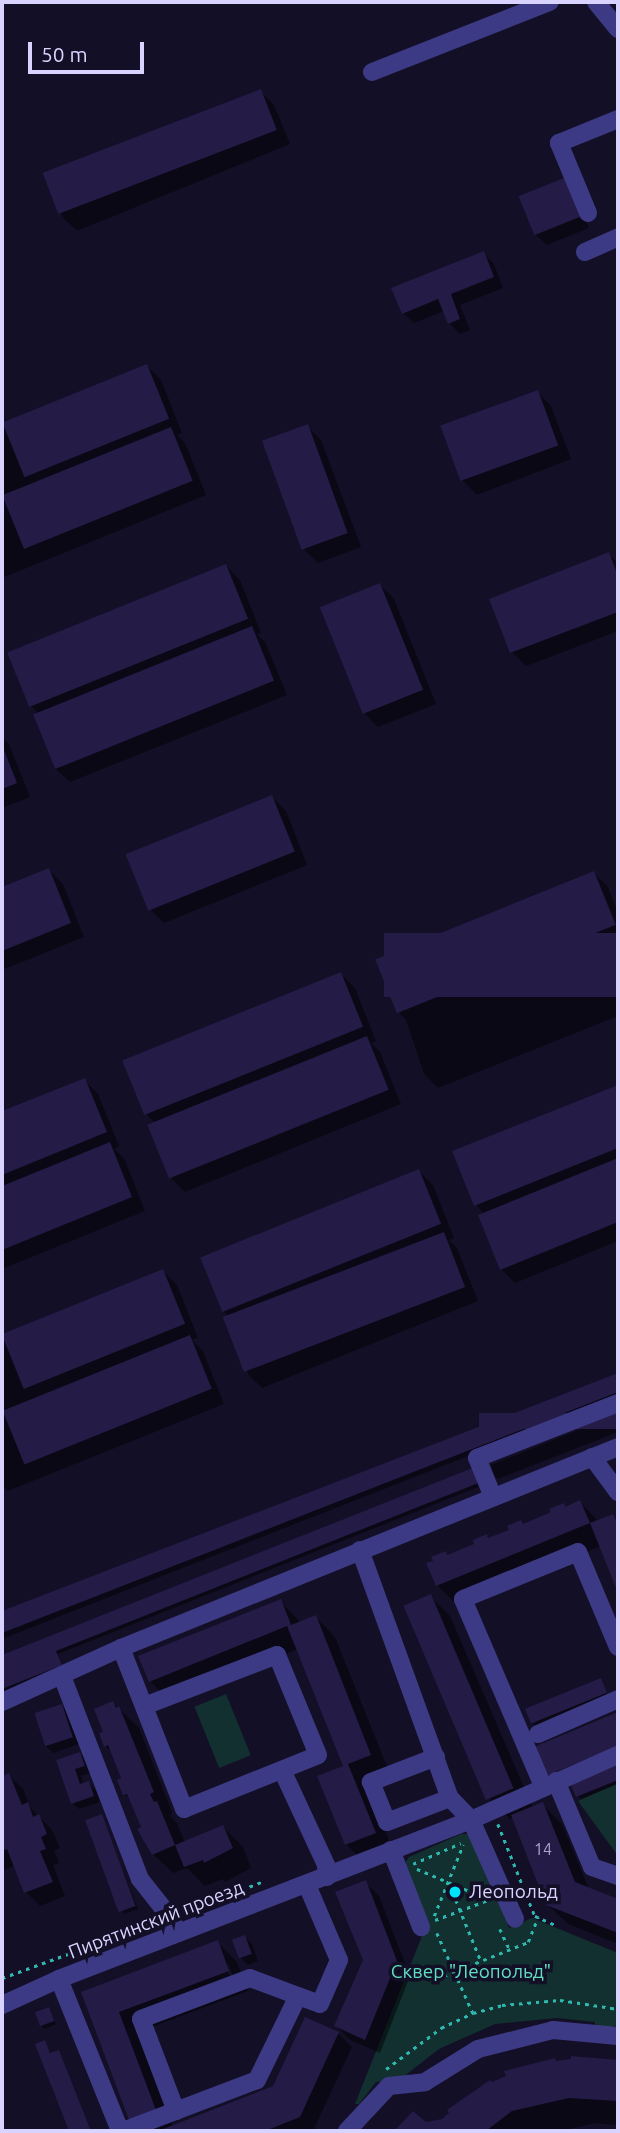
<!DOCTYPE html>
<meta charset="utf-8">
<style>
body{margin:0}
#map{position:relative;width:620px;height:2133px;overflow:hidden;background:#130f26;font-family:Ubuntu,sans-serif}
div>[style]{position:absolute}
.green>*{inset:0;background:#12302f;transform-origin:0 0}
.shadow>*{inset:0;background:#0007}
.building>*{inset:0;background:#241b47;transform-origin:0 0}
.path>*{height:2.5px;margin-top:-1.25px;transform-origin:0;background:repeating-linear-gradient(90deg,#2fb8b0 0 3.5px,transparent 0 8.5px)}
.minor>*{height:18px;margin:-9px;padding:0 9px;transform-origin:9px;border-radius:9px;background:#3d3a85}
.dots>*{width:19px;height:19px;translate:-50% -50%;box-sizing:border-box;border:4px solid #130f26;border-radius:50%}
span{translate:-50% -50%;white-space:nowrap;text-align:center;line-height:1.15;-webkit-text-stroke:7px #130f26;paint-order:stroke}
.number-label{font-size:16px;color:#aca6d1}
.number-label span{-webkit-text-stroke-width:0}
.poi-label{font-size:19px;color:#d9d4ff}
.left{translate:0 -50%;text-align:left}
.street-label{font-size:19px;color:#d9d4ff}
.park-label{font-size:19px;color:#5fe0c0}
.frame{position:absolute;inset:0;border:4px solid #d9d4ff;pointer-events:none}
.scale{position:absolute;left:28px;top:42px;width:116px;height:32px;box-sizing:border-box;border:4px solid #d9d4ff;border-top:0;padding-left:9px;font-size:21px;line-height:24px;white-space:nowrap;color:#d9d4ff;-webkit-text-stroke:5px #130f26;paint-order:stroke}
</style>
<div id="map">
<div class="green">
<i style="left:226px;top:1694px;width:66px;height:34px;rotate:68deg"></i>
<i style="clip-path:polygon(618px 1783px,618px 1856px,578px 1801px)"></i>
<i style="clip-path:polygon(461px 1834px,468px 1834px,473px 1840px,509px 1928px,532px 1918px,618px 1953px,618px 2025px,599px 2030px,595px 2029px,595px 2022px,557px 2018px,495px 2024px,439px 2049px,398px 2081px,376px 2082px,359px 2104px,355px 2104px,426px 1926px,405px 1863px,409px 1857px)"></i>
</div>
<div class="shadow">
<i style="clip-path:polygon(260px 91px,274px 105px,290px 144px,77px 231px,63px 218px,47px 179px)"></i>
<i style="clip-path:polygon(564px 180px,574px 191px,589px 228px,547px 245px,536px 235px)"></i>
<i style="clip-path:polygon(483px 253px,494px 264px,503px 288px,460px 305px,470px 330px,460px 334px,449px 323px,444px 311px,414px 323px,403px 313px)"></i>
<i style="clip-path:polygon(147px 366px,161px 380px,182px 433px,177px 435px,185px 443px,206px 495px,2px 578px,2px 424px)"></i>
<i style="clip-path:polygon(537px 392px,551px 406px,571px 459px,477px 495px,463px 481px)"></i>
<i style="clip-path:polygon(307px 426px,321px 440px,361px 547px,318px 563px,304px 549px)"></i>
<i style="clip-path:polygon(609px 554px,618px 564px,618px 631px,526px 666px,512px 652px,492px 600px)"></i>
<i style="clip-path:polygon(226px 566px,240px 580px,261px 633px,257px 634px,265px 642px,287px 695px,70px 782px,56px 769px,39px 714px,31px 706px)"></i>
<i style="clip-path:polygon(380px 585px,394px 599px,436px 704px,378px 727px,364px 713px)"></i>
<i style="clip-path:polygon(2px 737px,9px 744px,30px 797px,2px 808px)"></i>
<i style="clip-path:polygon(272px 797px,286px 811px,307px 865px,164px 923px,150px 909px,128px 855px)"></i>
<i style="clip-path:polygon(49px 870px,63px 884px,84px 937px,2px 970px,2px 889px)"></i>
<i style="clip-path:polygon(594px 873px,608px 887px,618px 913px,618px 1016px,438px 1088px,424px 1074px,406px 1020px,399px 1013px)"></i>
<i style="clip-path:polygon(341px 974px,355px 988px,376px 1041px,371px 1043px,380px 1052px,401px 1104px,185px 1192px,171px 1178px,155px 1123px,146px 1114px)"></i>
<i style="clip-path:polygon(84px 1080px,98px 1094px,119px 1146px,114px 1149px,124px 1158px,145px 1211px,2px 1269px,2px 1113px)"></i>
<i style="clip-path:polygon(618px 1087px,618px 1241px,515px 1283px,501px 1269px,484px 1214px,476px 1205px,455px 1152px)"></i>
<i style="clip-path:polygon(419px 1171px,433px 1185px,454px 1238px,449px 1240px,457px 1248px,478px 1301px,262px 1388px,248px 1374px,232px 1319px,223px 1311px)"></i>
<i style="clip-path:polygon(163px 1271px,177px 1285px,198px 1338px,192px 1340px,203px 1351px,224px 1404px,8px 1491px,2px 1485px,2px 1336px)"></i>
<i style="clip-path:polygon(618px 1375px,618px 1397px,2px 1639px,2px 1613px)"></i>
<i style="clip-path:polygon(618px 1414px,618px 1432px,498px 1479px,495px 1476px,491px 1465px)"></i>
<i style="clip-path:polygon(475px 1469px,483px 1485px,58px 1654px,63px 1668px,2px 1693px,2px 1657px)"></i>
<i style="clip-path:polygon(580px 1502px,599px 1522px,612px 1516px,618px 1522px,618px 1589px,601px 1546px,457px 1605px,437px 1585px,445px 1553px,448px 1556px,476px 1545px,487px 1536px,490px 1539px,553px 1513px,563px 1505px,566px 1508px)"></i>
<i style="clip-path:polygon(430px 1596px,450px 1616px,533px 1808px,542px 1804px,562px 1824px,589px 1889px,618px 1901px,618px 1944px,568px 1924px,547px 1904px,513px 1817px,510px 1819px,490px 1799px)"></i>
<i style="clip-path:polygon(280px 1601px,301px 1623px,316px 1617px,335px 1637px,390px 1774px,367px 1784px,394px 1853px,366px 1864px,346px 1844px,345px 1767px,298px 1649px,170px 1701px,150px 1681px)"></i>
<i style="clip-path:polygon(600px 1680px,608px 1696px,536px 1727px,533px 1724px)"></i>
<i style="clip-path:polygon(113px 1703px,139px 1728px,172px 1812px,170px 1816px,177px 1823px,185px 1843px,223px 1827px,243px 1847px,251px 1868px,225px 1882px,223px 1879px,205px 1886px,187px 1868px,173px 1873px,153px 1854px,133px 1802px,125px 1794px,124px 1779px,113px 1754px,106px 1746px,105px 1733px)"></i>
<i style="clip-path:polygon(61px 1706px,68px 1713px,79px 1744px,53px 1753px,46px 1746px)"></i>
<i style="clip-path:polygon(618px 1714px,618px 1750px,551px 1778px,548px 1775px,537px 1747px)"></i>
<i style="clip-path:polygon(80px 1754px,87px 1761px,90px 1773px,81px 1776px,84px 1785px,89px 1783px,96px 1790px,100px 1802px,79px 1809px,72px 1803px,58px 1762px)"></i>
<i style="clip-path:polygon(618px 1765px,618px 1784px,581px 1799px,578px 1796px,573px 1784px)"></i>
<i style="clip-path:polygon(9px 1775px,23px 1789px,30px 1807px,52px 1830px,60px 1848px,54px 1851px,59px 1863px,53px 1865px,65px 1896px,40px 1906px,26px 1892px,15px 1865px,2px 1871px,2px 1777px)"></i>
<i style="clip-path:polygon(101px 1816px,138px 1909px,124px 1914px,122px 1911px)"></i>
<i style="clip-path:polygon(365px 1882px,379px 1896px,410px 1976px,380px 2053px,350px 2040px,336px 2026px,365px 1960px)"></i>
<i style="clip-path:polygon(245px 1937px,252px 1944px,258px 1961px,248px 1965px,241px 1958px)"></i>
<i style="clip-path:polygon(evenodd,217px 1942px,237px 1962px,248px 1991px,138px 2032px,173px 2127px,275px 2088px,338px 2033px,352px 2047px,313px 2131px,142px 2131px,83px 1993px,217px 1942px,225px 1964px,228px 1964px,234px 1979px,231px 1980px,225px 1964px)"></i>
<i style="clip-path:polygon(48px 2010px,56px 2024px,45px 2029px,42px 2026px)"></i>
<i style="clip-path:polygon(45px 2042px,51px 2054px,59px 2052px,61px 2055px,91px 2131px,71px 2131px,38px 2045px)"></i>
<i style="clip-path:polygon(573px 2058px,618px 2062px,618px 2125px,596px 2123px,560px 2131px,396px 2131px,413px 2113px,425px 2124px,443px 2121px,492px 2084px,572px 2061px)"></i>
</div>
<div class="building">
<i style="left:261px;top:89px;width:44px;height:234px;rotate:69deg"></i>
<i style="left:564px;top:178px;width:42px;height:49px;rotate:68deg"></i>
<i style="clip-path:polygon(484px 251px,494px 277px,451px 294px,460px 319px,448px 324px,438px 299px,402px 314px,391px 288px)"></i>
<i style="left:147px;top:364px;width:59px;height:156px;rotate:68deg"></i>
<i style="left:538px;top:390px;width:59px;height:104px;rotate:70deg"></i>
<i style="left:308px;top:424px;width:116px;height:49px;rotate:70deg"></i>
<i style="left:171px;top:427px;width:58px;height:182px;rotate:68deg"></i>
<i style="clip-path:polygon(609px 552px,618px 576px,618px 612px,510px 653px,489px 599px)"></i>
<i style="left:226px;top:564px;width:59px;height:236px;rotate:68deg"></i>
<i style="left:380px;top:583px;width:115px;height:65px;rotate:68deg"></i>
<i style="left:252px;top:626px;width:59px;height:236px;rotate:68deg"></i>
<i style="clip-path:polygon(2px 745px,17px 783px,2px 789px)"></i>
<i style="left:272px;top:795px;width:61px;height:158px;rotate:68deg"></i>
<i style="clip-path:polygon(49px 868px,71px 923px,2px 951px,2px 887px)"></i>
<i style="left:594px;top:871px;width:58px;height:236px;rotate:68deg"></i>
<i style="left:618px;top:933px;width:64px;height:234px;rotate:90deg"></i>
<i style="left:341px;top:972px;width:59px;height:236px;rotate:68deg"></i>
<i style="left:367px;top:1036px;width:58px;height:237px;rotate:68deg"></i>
<i style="clip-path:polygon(85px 1078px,107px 1132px,2px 1175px,2px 1111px)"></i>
<i style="clip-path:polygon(618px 1085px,618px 1148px,474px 1206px,452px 1151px)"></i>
<i style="clip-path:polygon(110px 1142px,132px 1197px,2px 1250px,2px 1186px)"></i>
<i style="clip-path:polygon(618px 1158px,618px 1222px,500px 1270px,478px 1215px)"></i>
<i style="left:419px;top:1169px;width:59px;height:236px;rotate:68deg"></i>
<i style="left:444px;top:1232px;width:59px;height:237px;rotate:69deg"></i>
<i style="left:163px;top:1269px;width:59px;height:174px;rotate:68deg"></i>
<i style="left:190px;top:1335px;width:58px;height:202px;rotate:68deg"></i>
<i style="clip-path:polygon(618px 1373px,618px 1392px,2px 1633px,2px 1611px)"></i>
<i style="left:618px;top:1413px;width:16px;height:139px;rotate:90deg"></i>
<i style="clip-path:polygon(475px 1467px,481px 1482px,56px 1651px,62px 1665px,2px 1689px,2px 1655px)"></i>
<i style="clip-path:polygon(580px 1500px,590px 1523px,436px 1586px,426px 1563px,433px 1561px,431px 1557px,446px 1551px,447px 1555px,474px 1544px,473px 1540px,487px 1534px,488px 1538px,509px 1530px,507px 1526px,521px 1520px,523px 1524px,551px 1512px,549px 1509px,564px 1503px,565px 1507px)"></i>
<i style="clip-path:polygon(613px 1514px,616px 1521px,618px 1520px,618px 1593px,590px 1523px)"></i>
<i style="left:431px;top:1594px;width:211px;height:30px;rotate:67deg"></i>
<i style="clip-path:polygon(281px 1599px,291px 1625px,316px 1615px,371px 1755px,348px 1764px,376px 1833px,345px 1845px,317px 1776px,343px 1766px,287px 1626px,149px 1682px,138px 1656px)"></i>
<i style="left:601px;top:1678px;width:16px;height:82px;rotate:68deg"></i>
<i style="clip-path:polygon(113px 1701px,116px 1708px,119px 1706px,154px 1792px,150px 1794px,154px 1802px,157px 1801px,175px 1845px,152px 1855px,137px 1829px,141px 1827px,127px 1794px,123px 1795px,117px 1780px,121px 1778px,108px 1745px,104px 1747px,99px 1733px,103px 1732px,94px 1709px)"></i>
<i style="left:62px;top:1704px;width:35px;height:29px;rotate:72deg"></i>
<i style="clip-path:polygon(618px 1712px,618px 1746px,546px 1776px,534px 1747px)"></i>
<i style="clip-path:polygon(80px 1752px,85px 1766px,75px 1769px,80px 1784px,89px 1781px,94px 1796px,71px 1804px,56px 1760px)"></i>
<i style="clip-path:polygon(618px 1763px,618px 1780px,576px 1797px,570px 1783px)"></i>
<i style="clip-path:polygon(9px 1773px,22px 1805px,28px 1802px,33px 1817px,39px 1814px,47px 1834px,41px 1837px,46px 1849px,40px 1851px,53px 1882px,24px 1893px,7px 1849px,2px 1851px,2px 1776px)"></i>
<i style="clip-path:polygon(543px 1802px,575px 1882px,618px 1899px,618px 1933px,546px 1905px,511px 1815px)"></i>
<i style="left:102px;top:1814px;width:98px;height:18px;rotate:70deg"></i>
<i style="clip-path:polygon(223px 1825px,233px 1848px,204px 1863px,203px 1860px,184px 1867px,175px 1845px)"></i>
<i style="clip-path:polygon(366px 1880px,397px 1961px,365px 2040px,334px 2026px,363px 1960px,335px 1892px)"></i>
<i style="left:245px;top:1935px;width:20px;height:14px;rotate:70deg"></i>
<i style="clip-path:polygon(218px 1940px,229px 1971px,119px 2012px,156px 2110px,129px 2120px,81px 1992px)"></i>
<i style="left:49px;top:2007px;width:15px;height:15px;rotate:70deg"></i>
<i style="clip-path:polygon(305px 2017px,339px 2032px,300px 2117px,265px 2131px,158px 2131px,273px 2086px)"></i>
<i style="clip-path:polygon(45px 2040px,50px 2053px,59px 2050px,91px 2131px,69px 2131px,35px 2044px)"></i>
<i style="clip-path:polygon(571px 2056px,618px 2060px,618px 2101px,569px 2098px,512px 2111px,486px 2131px,394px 2131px,413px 2111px,426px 2122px,442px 2119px,449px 2113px,447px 2110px,490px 2080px,492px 2082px,506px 2076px,504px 2071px,555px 2058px,556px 2061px,571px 2059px)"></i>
</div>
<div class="path">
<i style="left:498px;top:1824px;width:99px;rotate:68.1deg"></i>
<i style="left:535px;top:1916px;width:22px;rotate:24deg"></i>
<i style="left:413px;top:1864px;width:52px;rotate:-23.6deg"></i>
<i style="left:417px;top:1869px;width:77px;rotate:22.9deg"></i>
<i style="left:456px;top:1900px;width:66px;rotate:67.7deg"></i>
<i style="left:186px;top:1911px;width:84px;rotate:-21deg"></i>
<i style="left:434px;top:1916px;width:77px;rotate:-67.8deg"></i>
<i style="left:435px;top:1920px;width:57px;rotate:-20.7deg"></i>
<i style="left:500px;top:1929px;width:21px;rotate:65deg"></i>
<i style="left:437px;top:1933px;width:88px;rotate:65.8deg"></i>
<i style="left:424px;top:1973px;width:13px;rotate:27deg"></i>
<i style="left:436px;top:1979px;width:99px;rotate:-21.9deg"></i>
<i style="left:528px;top:1942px;width:27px;rotate:-68deg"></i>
<i style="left:2px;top:1978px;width:161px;rotate:-20deg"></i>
<i style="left:386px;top:2069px;width:69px;rotate:-36.7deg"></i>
<i style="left:441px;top:2028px;width:35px;rotate:-25deg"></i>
<i style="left:473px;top:2013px;width:30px;rotate:-15deg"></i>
<i style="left:502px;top:2005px;width:58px;rotate:-4.9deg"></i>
<i style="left:560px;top:2000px;width:59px;rotate:8.8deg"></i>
</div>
<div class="minor">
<i style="left:596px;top:2px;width:35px;rotate:51deg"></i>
<i style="left:372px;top:72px;width:191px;rotate:-21.5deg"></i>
<i style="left:588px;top:213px;width:76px;rotate:-112.5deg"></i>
<i style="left:559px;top:143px;width:64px;rotate:-22.1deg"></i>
<i style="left:585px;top:252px;width:36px;rotate:-24deg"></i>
<i style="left:592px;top:1457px;width:44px;rotate:53.4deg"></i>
<i style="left:493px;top:1497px;width:42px;rotate:-112.3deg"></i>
<i style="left:477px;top:1458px;width:151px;rotate:-21.3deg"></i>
<i style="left:360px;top:1550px;width:264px;rotate:70.1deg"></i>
<i style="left:450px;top:1798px;width:30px;rotate:46deg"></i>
<i style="left:471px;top:1820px;width:108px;rotate:66deg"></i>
<i style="left:121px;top:1648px;width:173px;rotate:68.6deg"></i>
<i style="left:184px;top:1809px;width:144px;rotate:-21.9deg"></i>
<i style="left:318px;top:1755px;width:108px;rotate:-112.3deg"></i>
<i style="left:277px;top:1655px;width:142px;rotate:159deg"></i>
<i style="left:62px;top:1676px;width:217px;rotate:69deg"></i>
<i style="left:140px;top:1879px;width:48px;rotate:51.7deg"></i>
<i style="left:170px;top:1917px;width:18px;rotate:63deg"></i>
<i style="left:2px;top:1702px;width:131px;rotate:-24.4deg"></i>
<i style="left:121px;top:1648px;width:536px;rotate:-22.02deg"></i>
<i style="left:538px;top:1734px;width:87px;rotate:-23.6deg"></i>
<i style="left:436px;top:1757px;width:70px;rotate:159deg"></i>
<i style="left:371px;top:1782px;width:43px;rotate:68.2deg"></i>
<i style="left:387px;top:1822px;width:67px;rotate:-20.9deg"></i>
<i style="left:282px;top:1770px;width:105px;rotate:65.1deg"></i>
<i style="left:326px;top:1865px;width:12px;rotate:85deg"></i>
<i style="left:556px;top:1781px;width:93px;rotate:67.3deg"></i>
<i style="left:592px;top:1867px;width:28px;rotate:19deg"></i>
<i style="left:543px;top:1786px;width:203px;rotate:-113.2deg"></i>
<i style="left:463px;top:1599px;width:124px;rotate:-22.2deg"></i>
<i style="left:578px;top:1552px;width:103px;rotate:67.2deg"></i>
<i style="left:391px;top:1850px;width:83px;rotate:68.7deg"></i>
<i style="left:59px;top:1979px;width:164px;rotate:68.1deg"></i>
<i style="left:2px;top:2005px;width:63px;rotate:-24.5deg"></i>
<i style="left:59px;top:1979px;width:442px;rotate:-21.1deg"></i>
<i style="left:471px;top:1820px;width:161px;rotate:-23.9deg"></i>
<i style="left:176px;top:2111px;width:98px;rotate:-110.8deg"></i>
<i style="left:141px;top:2019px;width:116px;rotate:-20.6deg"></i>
<i style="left:250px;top:1978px;width:51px;rotate:20.6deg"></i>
<i style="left:123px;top:2131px;width:143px;rotate:-20.8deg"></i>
<i style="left:257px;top:2080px;width:93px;rotate:-64deg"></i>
<i style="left:298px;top:1996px;width:23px;rotate:20deg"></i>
<i style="left:320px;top:2004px;width:48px;rotate:-66.6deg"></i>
<i style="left:339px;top:1960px;width:82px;rotate:-113.1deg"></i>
<i style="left:347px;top:2131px;width:62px;rotate:-47deg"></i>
<i style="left:389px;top:2086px;width:36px;rotate:-6deg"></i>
<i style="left:425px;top:2082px;width:62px;rotate:-31.9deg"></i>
<i style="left:478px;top:2049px;width:77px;rotate:-14.2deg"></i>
<i style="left:553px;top:2030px;width:65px;rotate:5.3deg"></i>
</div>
<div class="dots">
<i style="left:455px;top:1892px;background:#00e5ff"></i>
</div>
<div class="number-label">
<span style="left:543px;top:1849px">14</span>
</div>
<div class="poi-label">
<span class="left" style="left:469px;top:1892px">Леопольд</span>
</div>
<div class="street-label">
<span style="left:156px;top:1920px;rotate:-21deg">Пирятинский проезд</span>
</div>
<div class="park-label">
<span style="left:471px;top:1972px">Сквер "Леопольд"</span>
</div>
<div class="frame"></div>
<div class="scale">50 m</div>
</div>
